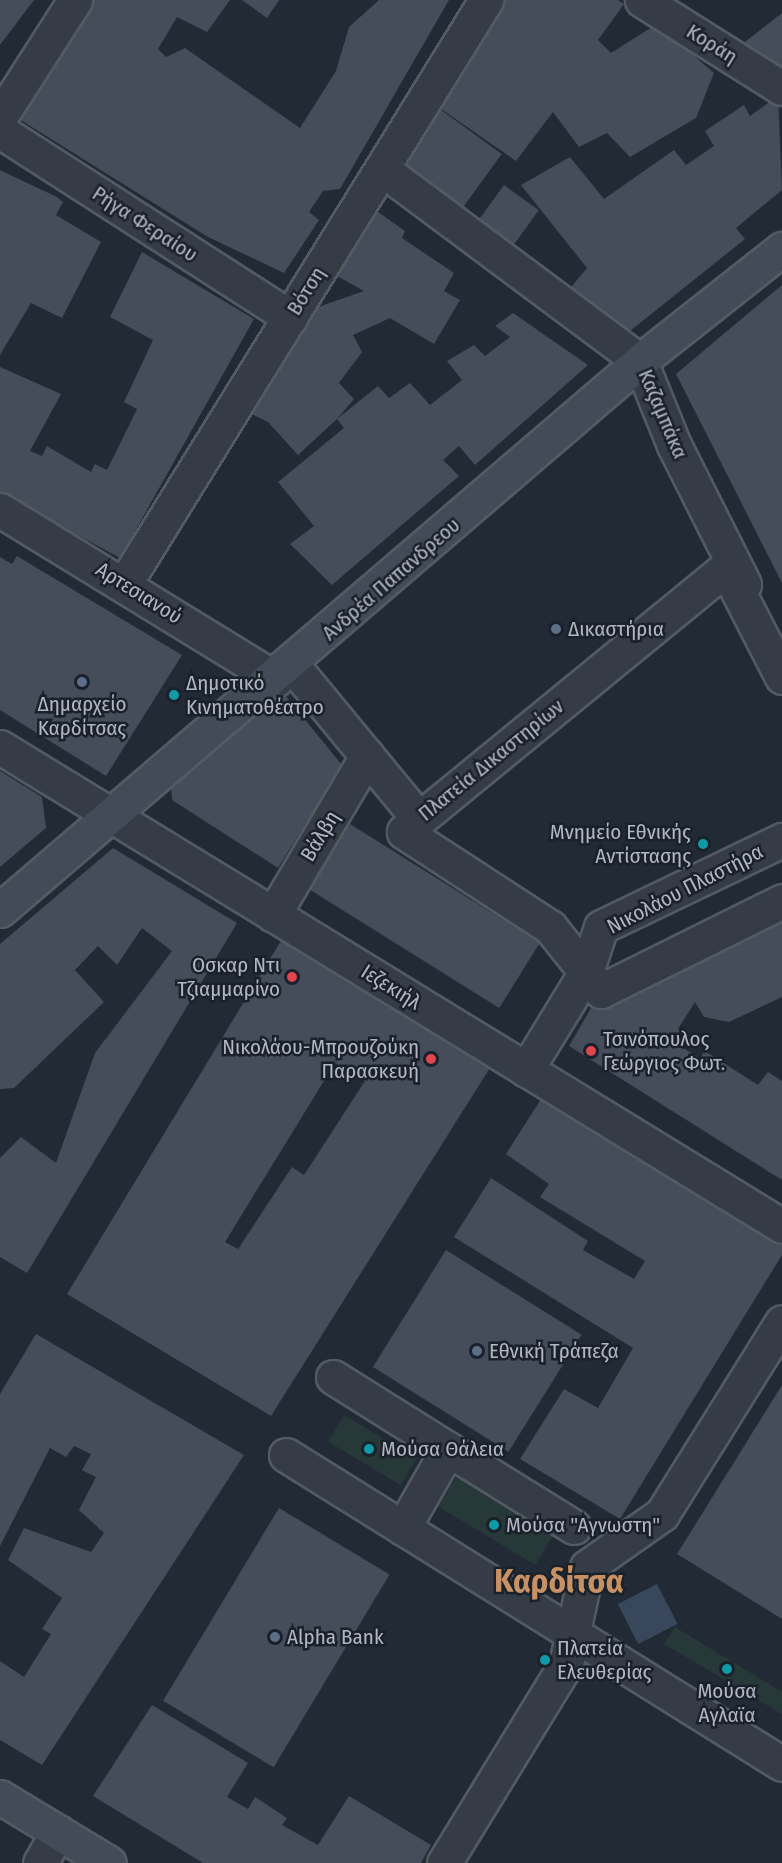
<!DOCTYPE html>
<meta charset="utf-8">
<style>
body{margin:0}
#map{position:relative;width:782px;height:1863px;overflow:hidden;background:#222a35;font-family:"Fira Sans Condensed",sans-serif}
div>[style]{position:absolute}
.green>*{inset:0;background:#273838;transform-origin:0 0}
.water>*{inset:0;background:#39475d;transform-origin:0 0}
.building>*{inset:0;background:#444d59;transform-origin:0 0}
.roads{filter:drop-shadow(2px 0 #535a63) drop-shadow(-2px 0 #535a63) drop-shadow(0 2px #535a63) drop-shadow(0 -2px #535a63)}
.street>*{height:33px;margin:-16.5px;padding:0 16.5px;transform-origin:16.5px;border-radius:16.5px;background:#353c46}
.secondary>*{height:33px;margin:-16.5px;padding:0 16.5px;transform-origin:16.5px;border-radius:16.5px;background:#444b58}
.dots>*{width:16px;height:16px;translate:-50% -50%;box-sizing:border-box;border:3px solid #1b212a;border-radius:50%}
span{translate:-50% -50%;white-space:nowrap;text-align:center;line-height:1.15;-webkit-text-stroke:5px #1b212a;paint-order:stroke}
.street-label{font-size:21px;color:#b0b7c2}
.poi-label{font-size:21px;color:#b0b7c2}
.left{translate:0 -50%;text-align:left}
.right{translate:-100% -50%;text-align:right}
.town-label{font-size:33px;color:#c79166;font-weight:700}
</style>
<div id="map">
<div class="green">
<i style="left:344px;top:1415px;width:85px;height:31px;rotate:31deg"></i>
<i style="left:457px;top:1476px;width:113px;height:36px;rotate:31deg"></i>
<i style="clip-path:polygon(675px 1627px,782px 1692px,782px 1714px,664px 1644px)"></i>
</div>
<div class="water">
<i style="left:657px;top:1584px;width:45px;height:44px;rotate:63deg"></i>
</div>
<div class="building">
<i style="clip-path:polygon(0 0,34px 0,0 45px)"></i>
<i style="clip-path:polygon(84px 0,230px 0,207px 32px,177px 17px,158px 49px,166px 57px,185px 48px,300px 128px,336px 71px,349px 27px,379px 0,449px 0,340px 189px,323px 191px,309px 212px,319px 220px,284px 273px,208px 237px,11px 114px)"></i>
<i style="clip-path:polygon(242px 0,279px 0,267px 18px)"></i>
<i style="clip-path:polygon(491px 0,618px 0,624px 4px,598px 40px,611px 53px,657px 24px,714px 73px,696px 118px,630px 157px,607px 133px,579px 147px,553px 112px,516px 161px,431px 102px)"></i>
<i style="clip-path:polygon(782px 13px,782px 82px,732px 52px)"></i>
<i style="clip-path:polygon(778px 96px,782px 190px,736px 228px,745px 239px,625px 335px,567px 292px,587px 268px,521px 185px,570px 157px,604px 199px,674px 150px,686px 165px,714px 146px,705px 131px,744px 105px,750px 116px)"></i>
<i style="left:437px;top:107px;width:80px;height:80px;rotate:36deg"></i>
<i style="clip-path:polygon(0 170px,57px 197px,63px 202px,56px 215px,101px 242px,62px 318px,31px 303px,0 355px)"></i>
<i style="left:504px;top:185px;width:43px;height:55px;rotate:36deg"></i>
<i style="clip-path:polygon(371px 207px,405px 231px,402px 238px,454px 273px,444px 291px,460px 300px,434px 344px,390px 318px,353px 335px,362px 352px,339px 383px,354px 399px,337px 419px,378px 386px,389px 398px,410px 383px,430px 405px,462px 380px,447px 361px,474px 345px,485px 356px,510px 337px,495px 326px,513px 313px,588px 365px,475px 465px,459px 446px,443px 460px,459px 476px,332px 585px,290px 544px,314px 526px,278px 482px,344px 428px,337px 419px,298px 455px,268px 422px,247px 412px,302px 321px,310px 321px,318px 307px,364px 291px,330px 272px)"></i>
<i style="clip-path:polygon(142px 252px,254px 319px,120px 558px,0 493px,0 367px,61px 394px,30px 451px,42px 456px,47px 446px,91px 472px,95px 464px,107px 470px,137px 409px,124px 402px,153px 340px,110px 317px)"></i>
<i style="clip-path:polygon(782px 285px,782px 583px,676px 374px)"></i>
<i style="clip-path:polygon(17px 556px,182px 655px,106px 776px,0 710px,0 557px,12px 564px)"></i>
<i style="clip-path:polygon(280px 689px,342px 765px,278px 868px,172px 800px,171px 785px)"></i>
<i style="clip-path:polygon(0 771px,42px 797px,46px 828px,0 867px)"></i>
<i style="left:350px;top:824px;width:224px;height:77px;rotate:32deg"></i>
<i style="clip-path:polygon(113px 848px,237px 923px,27px 1273px,0 1257px,0 1158px,21px 1137px,56px 1163px,95px 1053px,172px 951px,142px 928px,117px 965px,98px 946px,75px 970px,104px 1002px,14px 1088px,0 1089px,0 944px)"></i>
<i style="clip-path:polygon(782px 901px,782px 997px,729px 1022px,704px 1017px,695px 1002px,678px 1029px,689px 1037px,683px 1048px,700px 1058px,705px 1051px,758px 1085px,768px 1072px,782px 1081px,782px 1180px,569px 1046px,601px 991px)"></i>
<i style="clip-path:polygon(evenodd,285px 934px,493px 1063px,271px 1416px,67px 1294px,285px 934px,335px 1063px,365px 1081px,304px 1175px,292px 1167px,238px 1249px,225px 1242px,335px 1063px)"></i>
<i style="clip-path:polygon(545px 1093px,782px 1242px,782px 1255px,620px 1519px,520px 1459px,564px 1389px,598px 1408px,633px 1348px,454px 1237px,491px 1178px,588px 1241px,583px 1250px,634px 1279px,645px 1261px,540px 1197px,549px 1184px,506px 1154px)"></i>
<i style="left:446px;top:1250px;width:160px;height:138px;rotate:32deg"></i>
<i style="clip-path:polygon(36px 1334px,244px 1455px,42px 1765px,0 1740px,0 1661px,24px 1677px,51px 1634px,42px 1629px,62px 1598px,8px 1560px,24px 1528px,91px 1552px,104px 1533px,79px 1510px,96px 1477px,82px 1470px,91px 1454px,74px 1446px,66px 1457px,50px 1448px,0 1546px,0 1394px)"></i>
<i style="clip-path:polygon(782px 1385px,782px 1619px,677px 1554px)"></i>
<i style="left:279px;top:1508px;width:129px;height:225px;rotate:31deg"></i>
<i style="clip-path:polygon(152px 1705px,248px 1763px,227px 1797px,248px 1809px,255px 1797px,287px 1818px,282px 1825px,318px 1845px,349px 1796px,431px 1845px,421px 1863px,203px 1863px,93px 1796px)"></i>
</div>
<div class="roads">
<div class="street">
<i style="left:642px;top:0;width:165px;rotate:32.2deg"></i>
<i style="left:0;top:117px;width:139px;rotate:-57.3deg"></i>
<i style="left:0;top:131px;width:345px;rotate:32.7deg"></i>
<i style="left:382px;top:169px;width:322px;rotate:36.7deg"></i>
<i style="left:640px;top:361px;width:91px;rotate:68deg"></i>
<i style="left:674px;top:445px;width:156px;rotate:63.3deg"></i>
<i style="left:0;top:510px;width:324px;rotate:31.5deg"></i>
<i style="left:125px;top:583px;width:686px;rotate:-58.23deg"></i>
<i style="left:292px;top:665px;width:200px;rotate:50.5deg"></i>
<i style="left:782px;top:677px;width:123px;rotate:-117.2deg"></i>
<i style="left:726px;top:568px;width:416px;rotate:140.7deg"></i>
<i style="left:404px;top:832px;width:174px;rotate:33.1deg"></i>
<i style="left:550px;top:927px;width:82px;rotate:51.4deg"></i>
<i style="left:601px;top:991px;width:202px;rotate:-26.4deg"></i>
<i style="left:0;top:747px;width:917px;rotate:31.49deg"></i>
<i style="left:273px;top:915px;width:185px;rotate:-59.4deg"></i>
<i style="left:526px;top:1070px;width:115px;rotate:-58.5deg"></i>
<i style="left:586px;top:972px;width:47px;rotate:-71.6deg"></i>
<i style="left:601px;top:927px;width:201px;rotate:-25.7deg"></i>
<i style="left:333px;top:1377px;width:136px;rotate:32.1deg"></i>
<i style="left:448px;top:1449px;width:91px;rotate:119.7deg"></i>
<i style="left:448px;top:1449px;width:148px;rotate:31.8deg"></i>
<i style="left:286px;top:1455px;width:584px;rotate:31.92deg"></i>
<i style="left:40px;top:1863px;width:36px;rotate:-60deg"></i>
<i style="left:444px;top:1863px;width:233px;rotate:-58.5deg"></i>
<i style="left:566px;top:1664px;width:99px;rotate:-77.8deg"></i>
<i style="left:587px;top:1567px;width:92px;rotate:-35.2deg"></i>
<i style="left:662px;top:1514px;width:226px;rotate:-58deg"></i>
</div>
<div class="secondary">
<i style="left:0;top:910px;width:843px;rotate:-40.62deg"></i>
<i style="left:640px;top:361px;width:181px;rotate:-38.3deg"></i>
<i style="left:0;top:1797px;width:127px;rotate:31.2deg"></i>
</div>
</div>
<div class="dots">
<i style="left:556px;top:629px;background:#5c6f8a"></i>
<i style="left:82px;top:682px;background:#5c6f8a"></i>
<i style="left:174px;top:695px;background:#0f9aa8"></i>
<i style="left:703px;top:844px;background:#0f9aa8"></i>
<i style="left:292px;top:977px;background:#e0444e"></i>
<i style="left:591px;top:1051px;background:#e0444e"></i>
<i style="left:431px;top:1059px;background:#e0444e"></i>
<i style="left:477px;top:1351px;background:#5c6f8a"></i>
<i style="left:369px;top:1449px;background:#0f9aa8"></i>
<i style="left:494px;top:1525px;background:#0f9aa8"></i>
<i style="left:275px;top:1637px;background:#5c6f8a"></i>
<i style="left:545px;top:1660px;background:#0f9aa8"></i>
<i style="left:727px;top:1669px;background:#0f9aa8"></i>
</div>
<div class="street-label">
<span style="left:712px;top:44px;rotate:32deg">Κοράη</span>
<span style="left:145px;top:224px;rotate:33deg">Ρήγα Φεραίου</span>
<span style="left:306px;top:291px;rotate:-58deg">Βότση</span>
<span style="left:663px;top:414px;rotate:67deg">Καζαμπάκα</span>
<span style="left:391px;top:579px;rotate:-41deg">Ανδρέα Παπανδρεου</span>
<span style="left:139px;top:593px;rotate:32deg">Αρτεσιανού</span>
<span style="left:491px;top:760px;rotate:-39deg">Πλατεία Δικαστηρίων</span>
<span style="left:320px;top:836px;rotate:-59deg">Βάλβη</span>
<span style="left:685px;top:889px;rotate:-27deg">Νικολάου Πλαστήρα</span>
<span style="left:391px;top:987px;rotate:32deg">Ιεζεκιήλ</span>
</div>
<div class="poi-label">
<span class="left" style="left:568px;top:629px">Δικαστήρια</span>
<span class="left" style="left:186px;top:695px">Δημοτικό<br>Κινηματοθέατρο</span>
<span style="left:82px;top:716px">Δημαρχείο<br>Καρδίτσας</span>
<span class="right" style="left:691px;top:844px">Μνημείο Εθνικής<br>Αντίστασης</span>
<span class="right" style="left:280px;top:977px">Οσκαρ Ντι<br>Τζιαμμαρίνο</span>
<span class="left" style="left:603px;top:1051px">Τσινόπουλος<br>Γεώργιος Φωτ.</span>
<span class="right" style="left:419px;top:1059px">Νικολάου-Μπρουζούκη<br>Παρασκευή</span>
<span class="left" style="left:489px;top:1351px">Εθνική Τράπεζα</span>
<span class="left" style="left:381px;top:1449px">Μούσα Θάλεια</span>
<span class="left" style="left:506px;top:1525px">Μούσα "Αγνωστη"</span>
<span class="left" style="left:287px;top:1637px">Alpha Bank</span>
<span class="left" style="left:557px;top:1660px">Πλατεία<br>Ελευθερίας</span>
<span style="left:727px;top:1703px">Μούσα<br>Αγλαϊα</span>
</div>
<div class="town-label">
<span style="left:559px;top:1582px">Καρδίτσα</span>
</div>
</div>
